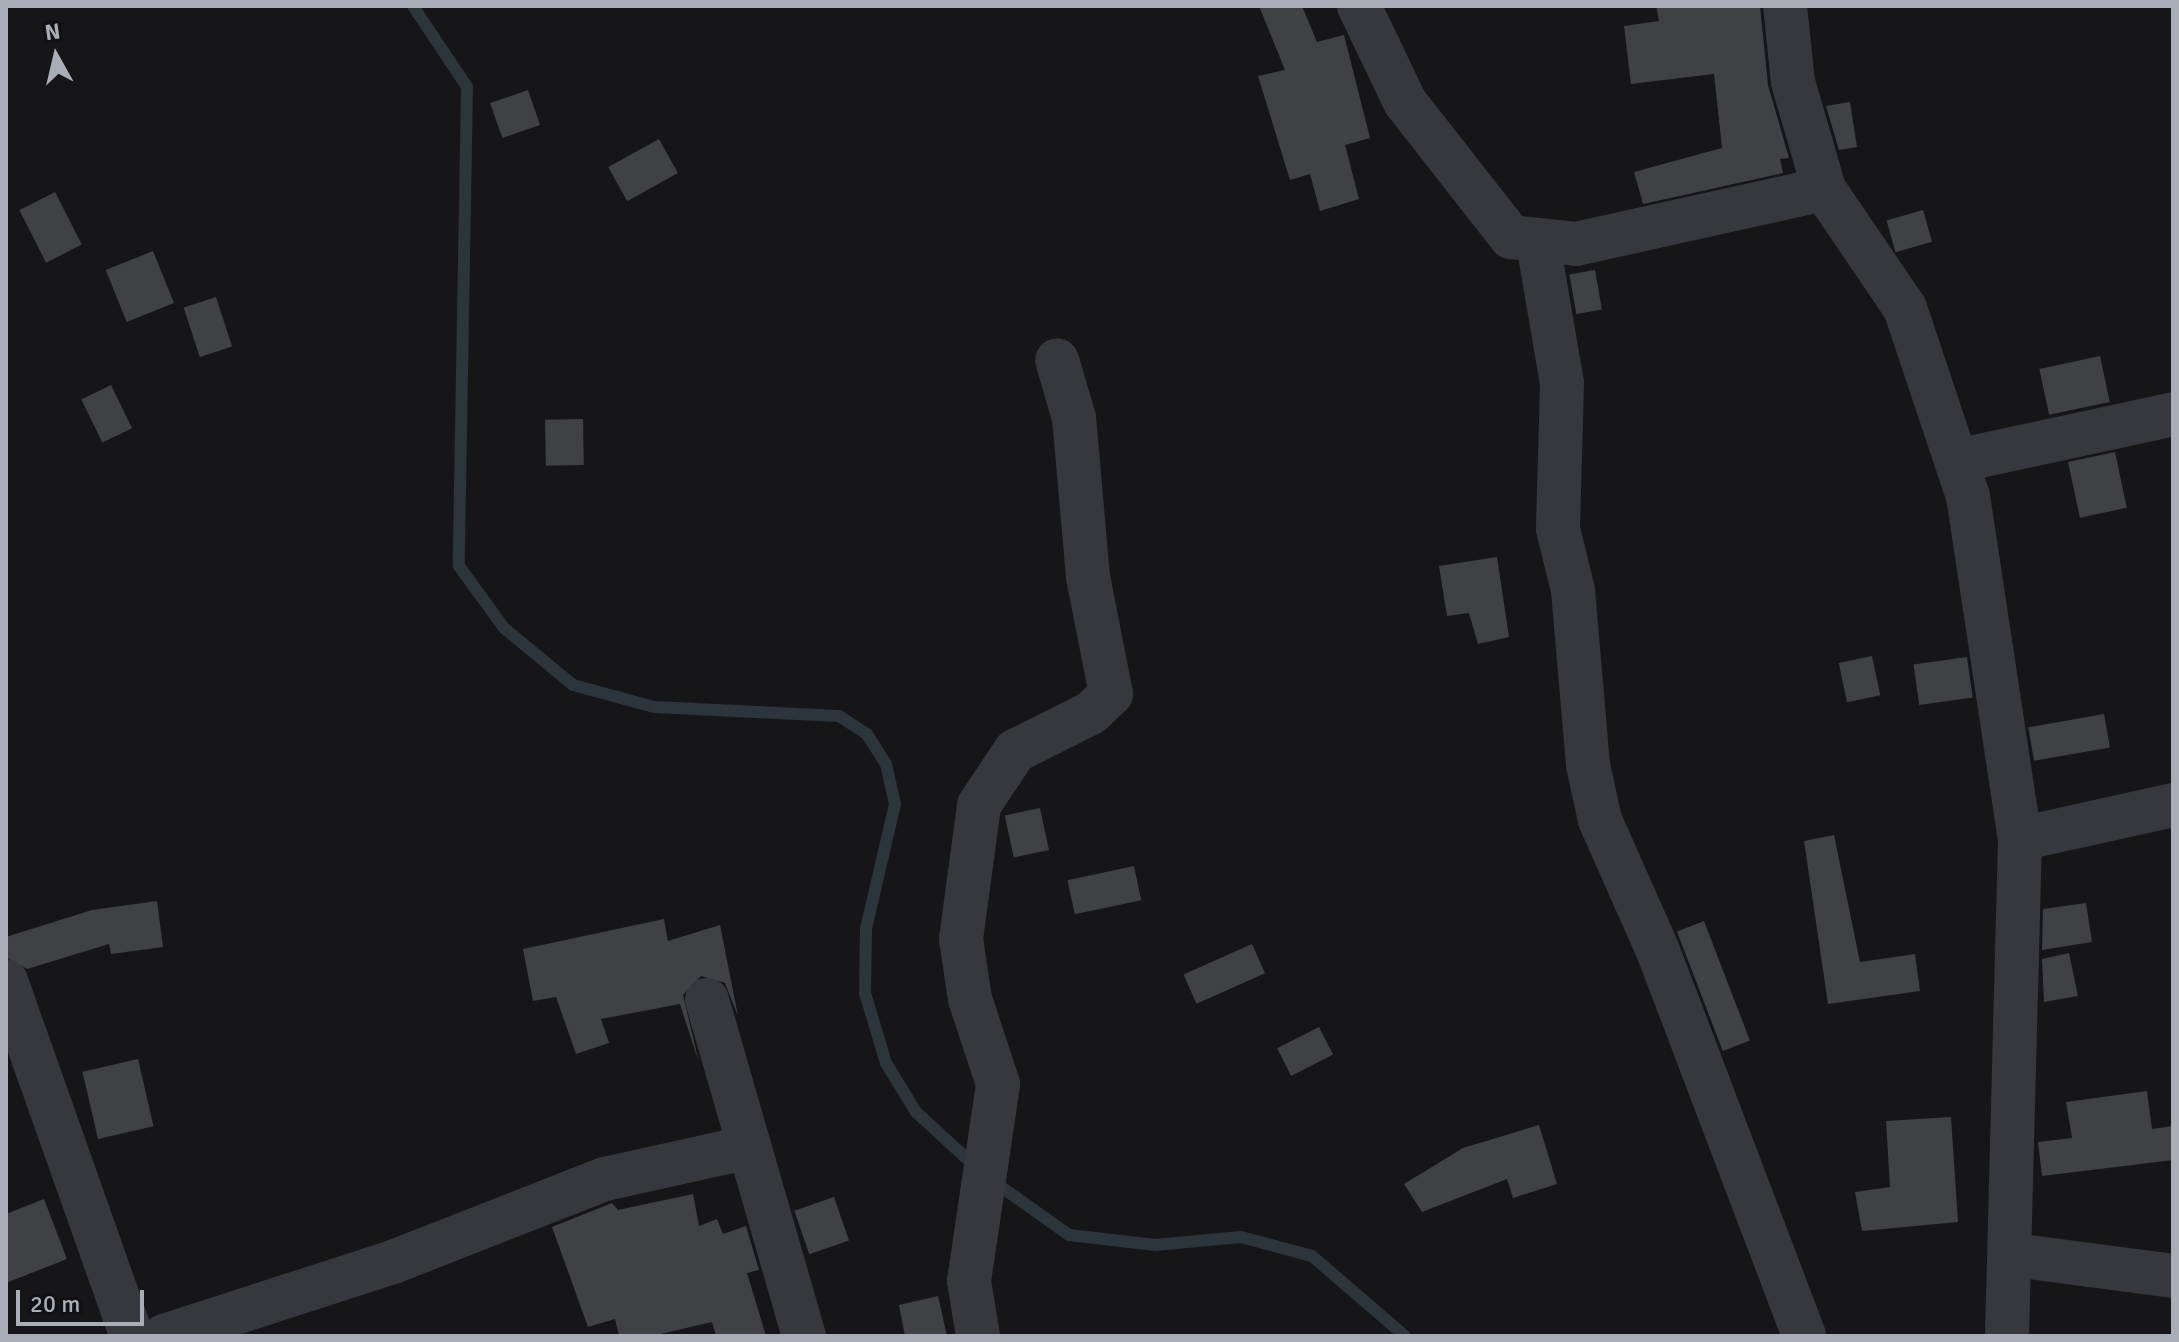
<!DOCTYPE html>
<style>
body{margin:0}
#map{position:relative;width:2179px;height:1342px;overflow:hidden;background:#161618;font-family:Signika,sans-serif}
div>[style]{position:absolute}
.stream>*{height:12px;margin:-6px;padding:0 6px;transform-origin:6px;border-radius:6px;background:#2c353c}
.building>*{inset:0;background:#404145;transform-origin:0 0}
.minor>*{height:44px;margin:-22px;padding:0 22px;transform-origin:22px;border-radius:22px;background:#37383d}
span{translate:-50% -50%;white-space:nowrap;text-align:center;line-height:1.15;-webkit-text-stroke:7px #111113;paint-order:stroke}
.frame{position:absolute;inset:0;border:8px solid #a8adb8;pointer-events:none}
.north{position:absolute;left:16px;top:16px;width:80px;height:80px;-webkit-text-stroke:6px #111113;paint-order:stroke;rotate:352deg;font-size:22px;font-weight:700;line-height:32px;text-align:center;color:#a8adb8}
.north::after{content:'';display:block;margin:auto;width:28px;height:36px;background:#a8adb8;clip-path:polygon(50% 0,100% 100%,50% 72%,0 100%)}
.scale{position:absolute;left:16px;top:1290px;width:128px;height:36px;box-sizing:border-box;border:4px solid #a8adb8;border-top:0;padding-left:10px;font-size:24px;line-height:28px;white-space:nowrap;color:#a8adb8;-webkit-text-stroke:6px #111113;paint-order:stroke}
</style>
<div id="map">
<div class="stream">
<i style="left:413px;top:6px;width:97px;rotate:56.3deg"></i>
<i style="left:467px;top:87px;width:479px;rotate:91deg"></i>
<i style="left:459px;top:566px;width:77px;rotate:54deg"></i>
<i style="left:504px;top:628px;width:89px;rotate:39.6deg"></i>
<i style="left:573px;top:685px;width:84px;rotate:15.2deg"></i>
<i style="left:654px;top:707px;width:185px;rotate:2.8deg"></i>
<i style="left:839px;top:716px;width:33px;rotate:33deg"></i>
<i style="left:867px;top:734px;width:36px;rotate:58deg"></i>
<i style="left:886px;top:764px;width:41px;rotate:77.3deg"></i>
<i style="left:895px;top:804px;width:128px;rotate:103.1deg"></i>
<i style="left:866px;top:929px;width:64px;rotate:90.9deg"></i>
<i style="left:865px;top:993px;width:73px;rotate:73.3deg"></i>
<i style="left:886px;top:1063px;width:57px;rotate:58.5deg"></i>
<i style="left:916px;top:1112px;width:81px;rotate:42.5deg"></i>
<i style="left:993px;top:1181px;width:93px;rotate:35.4deg"></i>
<i style="left:1069px;top:1235px;width:87px;rotate:6.6deg"></i>
<i style="left:1155px;top:1245px;width:86px;rotate:-5.3deg"></i>
<i style="left:1241px;top:1237px;width:73px;rotate:15deg"></i>
<i style="left:1312px;top:1256px;width:123px;rotate:40.7deg"></i>
</div>
<div class="building">
<i style="clip-path:polygon(1259px 6px,1302px 6px,1317px 42px,1344px 35px,1370px 138px,1345px 145px,1359px 199px,1320px 211px,1310px 174px,1290px 180px,1258px 76px,1285px 70px)"></i>
<i style="clip-path:polygon(1656px 6px,1760px 6px,1768px 85px,1789px 158px,1780px 159px,1783px 173px,1643px 204px,1634px 172px,1722px 148px,1714px 74px,1631px 84px,1624px 26px,1659px 21px)"></i>
<i style="left:528px;top:90px;width:37px;height:40px;rotate:71deg"></i>
<i style="clip-path:polygon(1850px 102px,1857px 147px,1839px 150px,1826px 106px)"></i>
<i style="left:659px;top:139px;width:39px;height:58px;rotate:61deg"></i>
<i style="left:55px;top:192px;width:59px;height:40px;rotate:63deg"></i>
<i style="left:1923px;top:210px;width:33px;height:38px;rotate:74deg"></i>
<i style="left:153px;top:251px;width:56px;height:51px;rotate:68deg"></i>
<i style="left:1595px;top:270px;width:40px;height:26px;rotate:80deg"></i>
<i style="left:216px;top:297px;width:52px;height:34px;rotate:72deg"></i>
<i style="left:2100px;top:356px;width:47px;height:62px;rotate:78deg"></i>
<i style="left:111px;top:385px;width:48px;height:33px;rotate:64deg"></i>
<i style="left:583px;top:419px;width:46px;height:38px;rotate:89deg"></i>
<i style="left:2115px;top:452px;width:57px;height:48px;rotate:78deg"></i>
<i style="clip-path:polygon(1497px 557px,1509px 637px,1478px 644px,1469px 613px,1447px 616px,1439px 566px)"></i>
<i style="left:1872px;top:656px;width:40px;height:34px;rotate:78deg"></i>
<i style="left:1967px;top:657px;width:41px;height:54px;rotate:82deg"></i>
<i style="left:2104px;top:714px;width:34px;height:77px;rotate:80deg"></i>
<i style="left:1040px;top:808px;width:43px;height:36px;rotate:78deg"></i>
<i style="clip-path:polygon(1834px 835px,1860px 962px,1915px 954px,1920px 991px,1828px 1004px,1804px 841px)"></i>
<i style="left:1134px;top:866px;width:35px;height:68px;rotate:78deg"></i>
<i style="clip-path:polygon(157px 901px,163px 947px,111px 954px,109px 944px,27px 969px,6px 957px,6px 937px,92px 910px)"></i>
<i style="clip-path:polygon(2086px 903px,2092px 942px,2042px 950px,2043px 909px)"></i>
<i style="clip-path:polygon(664px 919px,668px 941px,720px 925px,738px 1016px,725px 983px,701px 976px,683px 995px,699px 1063px,680px 1004px,601px 1019px,609px 1043px,576px 1054px,556px 997px,533px 1001px,523px 949px)"></i>
<i style="left:1704px;top:921px;width:128px;height:29px;rotate:69deg"></i>
<i style="left:1252px;top:944px;width:32px;height:75px;rotate:66deg"></i>
<i style="clip-path:polygon(2069px 953px,2078px 996px,2044px 1002px,2042px 959px)"></i>
<i style="left:1319px;top:1027px;width:31px;height:47px;rotate:63deg"></i>
<i style="left:138px;top:1059px;width:69px;height:57px;rotate:77deg"></i>
<i style="clip-path:polygon(2147px 1091px,2152px 1129px,2173px 1126px,2173px 1160px,2042px 1176px,2038px 1142px,2072px 1138px,2066px 1102px)"></i>
<i style="clip-path:polygon(1951px 1117px,1958px 1222px,1862px 1231px,1855px 1192px,1890px 1187px,1886px 1121px)"></i>
<i style="clip-path:polygon(1539px 1125px,1557px 1184px,1513px 1198px,1507px 1179px,1422px 1212px,1404px 1184px,1463px 1148px)"></i>
<i style="clip-path:polygon(693px 1194px,699px 1226px,717px 1219px,723px 1234px,746px 1226px,759px 1270px,747px 1273px,766px 1336px,716px 1336px,712px 1322px,652px 1336px,619px 1336px,615px 1319px,588px 1327px,552px 1227px,612px 1203px,618px 1210px)"></i>
<i style="left:834px;top:1197px;width:46px;height:42px;rotate:71deg"></i>
<i style="clip-path:polygon(44px 1199px,67px 1259px,6px 1283px,6px 1214px)"></i>
<i style="clip-path:polygon(938px 1296px,947px 1336px,905px 1336px,899px 1305px)"></i>
</div>
<div class="minor">
<i style="left:1359px;top:6px;width:106px;rotate:64.4deg"></i>
<i style="left:1405px;top:102px;width:172px;rotate:51.9deg"></i>
<i style="left:1511px;top:237px;width:65px;rotate:6.1deg"></i>
<i style="left:1576px;top:244px;width:254px;rotate:-12.5deg"></i>
<i style="left:1785px;top:6px;width:76px;rotate:84deg"></i>
<i style="left:1793px;top:82px;width:111px;rotate:73.8deg"></i>
<i style="left:1824px;top:189px;width:144px;rotate:55.8deg"></i>
<i style="left:1905px;top:308px;width:198px;rotate:71.5deg"></i>
<i style="left:1968px;top:496px;width:347px;rotate:81.4deg"></i>
<i style="left:2020px;top:839px;width:497px;rotate:91.5deg"></i>
<i style="left:1538px;top:243px;width:142px;rotate:80.3deg"></i>
<i style="left:1562px;top:383px;width:146px;rotate:91.6deg"></i>
<i style="left:1558px;top:529px;width:63px;rotate:76.2deg"></i>
<i style="left:1573px;top:590px;width:176px;rotate:85.1deg"></i>
<i style="left:1588px;top:765px;width:56px;rotate:77.7deg"></i>
<i style="left:1600px;top:820px;width:143px;rotate:66.1deg"></i>
<i style="left:1658px;top:951px;width:412px;rotate:69.2deg"></i>
<i style="left:1961px;top:460px;width:217px;rotate:-12.2deg"></i>
<i style="left:2020px;top:839px;width:157px;rotate:-12.5deg"></i>
<i style="left:6px;top:981px;width:377px;rotate:70.5deg"></i>
<i style="left:707px;top:1000px;width:350px;rotate:73.9deg"></i>
<i style="left:2014px;top:1255px;width:160px;rotate:7.5deg"></i>
<i style="left:164px;top:1336px;width:241px;rotate:-17.9deg"></i>
<i style="left:393px;top:1262px;width:228px;rotate:-21.4deg"></i>
<i style="left:605px;top:1179px;width:148px;rotate:-12.5deg"></i>
<i style="left:978px;top:1336px;width:56px;rotate:-99.3deg"></i>
<i style="left:969px;top:1281px;width:199px;rotate:-81.6deg"></i>
<i style="left:998px;top:1084px;width:89px;rotate:-108.2deg"></i>
<i style="left:970px;top:999px;width:61px;rotate:-98.5deg"></i>
<i style="left:961px;top:939px;width:135px;rotate:-82.3deg"></i>
<i style="left:979px;top:805px;width:65px;rotate:-56.3deg"></i>
<i style="left:1015px;top:751px;width:85px;rotate:-26.6deg"></i>
<i style="left:1091px;top:713px;width:28px;rotate:-44deg"></i>
<i style="left:1111px;top:694px;width:119px;rotate:-101.1deg"></i>
<i style="left:1088px;top:577px;width:160px;rotate:-95deg"></i>
<i style="left:1074px;top:418px;width:60px;rotate:-106.3deg"></i>
</div>
<div class="frame"></div>
<div class="north">N</div>
<div class="scale">20 m</div>
</div>
